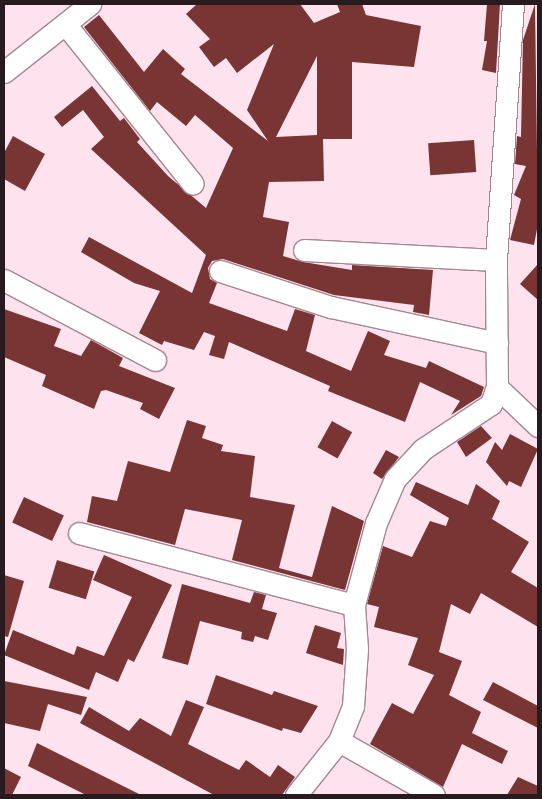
<!DOCTYPE html>
<style>
body{margin:0}
#map{position:relative;width:542px;height:799px;overflow:hidden;background:#fee2ee;font-family:"PT Sans Narrow",sans-serif}
div>[style]{position:absolute}
.building>*{inset:0;background:#793434;transform-origin:0 0}
.roads{filter:drop-shadow(1px 0 #a58693) drop-shadow(-1px 0 #a58693) drop-shadow(0 1px #a58693) drop-shadow(0 -1px #a58693)}
.street>*{height:21px;margin:-10.5px;padding:0 10.5px;transform-origin:10.5px;border-radius:10.5px;background:#fff}
span{translate:-50% -50%;white-space:nowrap;text-align:center;line-height:1.15;-webkit-text-stroke:5px #fee2ee;paint-order:stroke}
.frame{position:absolute;inset:0;border:5px solid #271b20;pointer-events:none}
</style>
<div id="map">
<div class="building">
<i style="clip-path:polygon(evenodd,197px 4px,300px 4px,314px 23px,340px 12px,337px 4px,362px 4px,366px 15px,421px 26px,414px 67px,352px 62px,352px 139px,323px 139px,324px 181px,269px 182px,263px 217px,289px 222px,283px 256px,303px 262px,352px 270px,352px 265px,433px 270px,429px 315px,413px 312px,414px 305px,334px 295px,223px 259px,212px 261px,208px 268px,210px 279px,217px 283px,209px 303px,287px 331px,295px 309px,315px 315px,306px 351px,351px 371px,368px 331px,390px 341px,384px 355px,426px 368px,429px 361px,484px 387px,481px 396px,451px 415px,460px 401px,420px 382px,405px 422px,328px 391px,330px 386px,229px 342px,224px 359px,209px 355px,215px 336px,204px 332px,194px 350px,164px 341px,162px 345px,139px 333px,160px 291px,134px 283px,81px 252px,89px 237px,192px 293px,206px 255px,91px 149px,104px 137px,83px 110px,62px 127px,54px 117px,92px 86px,120px 121px,124px 118px,140px 139px,137px 142px,168px 176px,206px 208px,233px 148px,195px 115px,186px 126px,157px 102px,150px 111px,84px 27px,99px 15px,144px 72px,163px 49px,185px 69px,181px 74px,268px 141px,247px 110px,274px 44px,237px 73px,226px 58px,214px 67px,199px 47px,210px 39px,186px 14px,197px 4px,317px 56px,317px 135px,276px 137px,317px 56px)"></i>
<i style="clip-path:polygon(487px 4px,500px 4px,496px 73px,482px 70px,487px 41px,484px 41px)"></i>
<i style="clip-path:polygon(535px 4px,538px 224px,534px 245px,510px 240px,521px 199px,514px 195px,526px 166px,515px 164px,517px 136px,521px 137px,523px 40px)"></i>
<i style="clip-path:polygon(13px 136px,45px 154px,25px 191px,4px 179px,4px 153px)"></i>
<i style="left:474px;top:140px;width:32px;height:46px;rotate:86deg"></i>
<i style="clip-path:polygon(538px 264px,538px 300px,520px 284px)"></i>
<i style="clip-path:polygon(4px 309px,61px 329px,54px 346px,81px 356px,91px 340px,123px 358px,119px 366px,175px 388px,159px 419px,140px 409px,143px 403px,106px 390px,101px 391px,94px 409px,42px 386px,46px 375px,4px 357px)"></i>
<i style="clip-path:polygon(187px 420px,206px 426px,202px 438px,223px 445px,221px 451px,255px 456px,250px 497px,295px 505px,279px 568px,312px 577px,332px 506px,364px 521px,345px 590px,232px 560px,242px 520px,185px 509px,175px 545px,87px 522px,92px 496px,117px 501px,128px 461px,170px 472px)"></i>
<i style="left:332px;top:421px;width:23px;height:30px;rotate:29deg"></i>
<i style="clip-path:polygon(481px 426px,492px 438px,466px 457px,457px 442px)"></i>
<i style="clip-path:polygon(510px 434px,538px 449px,521px 487px,509px 481px,507px 486px,486px 462px,495px 442px,502px 450px)"></i>
<i style="clip-path:polygon(386px 450px,399px 457px,382px 479px,373px 473px)"></i>
<i style="clip-path:polygon(416px 482px,468px 505px,476px 484px,500px 501px,492px 519px,529px 542px,511px 572px,538px 588px,538px 627px,481px 593px,470px 614px,451px 604px,439px 652px,462px 661px,449px 695px,481px 712px,472px 733px,508px 751px,502px 764px,462px 744px,443px 787px,370px 744px,392px 703px,413px 714px,434px 675px,408px 665px,418px 638px,374px 627px,379px 607px,367px 604px,383px 546px,412px 557px,430px 521px,446px 526px,449px 518px,410px 495px)"></i>
<i style="left:24px;top:497px;width:44px;height:28px;rotate:25deg"></i>
<i style="clip-path:polygon(104px 555px,172px 585px,134px 662px,128px 659px,118px 682px,96px 672px,89px 690px,4px 655px,13px 630px,74px 655px,77px 646px,104px 656px,132px 597px,93px 580px)"></i>
<i style="left:57px;top:560px;width:39px;height:29px;rotate:17deg"></i>
<i style="clip-path:polygon(4px 575px,24px 581px,8px 637px,4px 636px)"></i>
<i style="clip-path:polygon(182px 584px,250px 603px,254px 592px,266px 595px,262px 609px,277px 613px,268px 640px,255px 636px,253px 642px,241px 639px,242px 632px,200px 621px,188px 665px,162px 658px)"></i>
<i style="clip-path:polygon(315px 625px,341px 633px,337px 648px,344px 649px,343px 665px,306px 653px)"></i>
<i style="clip-path:polygon(216px 675px,272px 695px,274px 691px,318px 706px,301px 733px,283px 728px,282px 731px,206px 704px)"></i>
<i style="clip-path:polygon(4px 681px,87px 697px,81px 715px,48px 704px,40px 731px,4px 723px)"></i>
<i style="clip-path:polygon(493px 682px,538px 706px,538px 728px,483px 700px)"></i>
<i style="clip-path:polygon(186px 700px,204px 707px,188px 744px,239px 770px,246px 760px,270px 777px,278px 765px,295px 777px,282px 795px,214px 795px,80px 723px,89px 707px,129px 731px,140px 718px,171px 736px)"></i>
<i style="clip-path:polygon(37px 743px,141px 795px,86px 795px,28px 766px)"></i>
<i style="clip-path:polygon(4px 768px,21px 777px,12px 795px,4px 795px)"></i>
<i style="clip-path:polygon(518px 777px,538px 786px,538px 795px,507px 795px)"></i>
</div>
<div class="roads">
<div class="street">
<i style="left:66px;top:25px;width:203px;rotate:51.4deg"></i>
<i style="left:4px;top:72px;width:110px;rotate:-38.3deg"></i>
<i style="left:304px;top:250px;width:192px;rotate:3deg"></i>
<i style="left:220px;top:271px;width:117px;rotate:18deg"></i>
<i style="left:331px;top:307px;width:170px;rotate:12.2deg"></i>
<i style="left:4px;top:280px;width:171px;rotate:27.9deg"></i>
<i style="left:497px;top:387px;width:57px;rotate:43.6deg"></i>
<i style="left:79px;top:533px;width:284px;rotate:14.7deg"></i>
<i style="left:339px;top:741px;width:109px;rotate:29.6deg"></i>
<i style="left:296px;top:795px;width:69px;rotate:-51.5deg"></i>
<i style="left:339px;top:741px;width:38px;rotate:-68deg"></i>
<i style="left:353px;top:706px;width:57px;rotate:-86deg"></i>
<i style="left:357px;top:649px;width:44px;rotate:-93.9deg"></i>
<i style="left:354px;top:605px;width:85px;rotate:-75deg"></i>
<i style="left:376px;top:523px;width:48px;rotate:-66.6deg"></i>
<i style="left:395px;top:479px;width:41px;rotate:-47deg"></i>
<i style="left:423px;top:449px;width:82px;rotate:-33.5deg"></i>
<i style="left:491px;top:404px;width:18px;rotate:-71deg"></i>
<i style="left:497px;top:387px;width:127px;rotate:-90.5deg"></i>
<i style="left:496px;top:260px;width:257px;rotate:-86.2deg"></i>
</div>
</div>
<div class="frame"></div>
</div>
